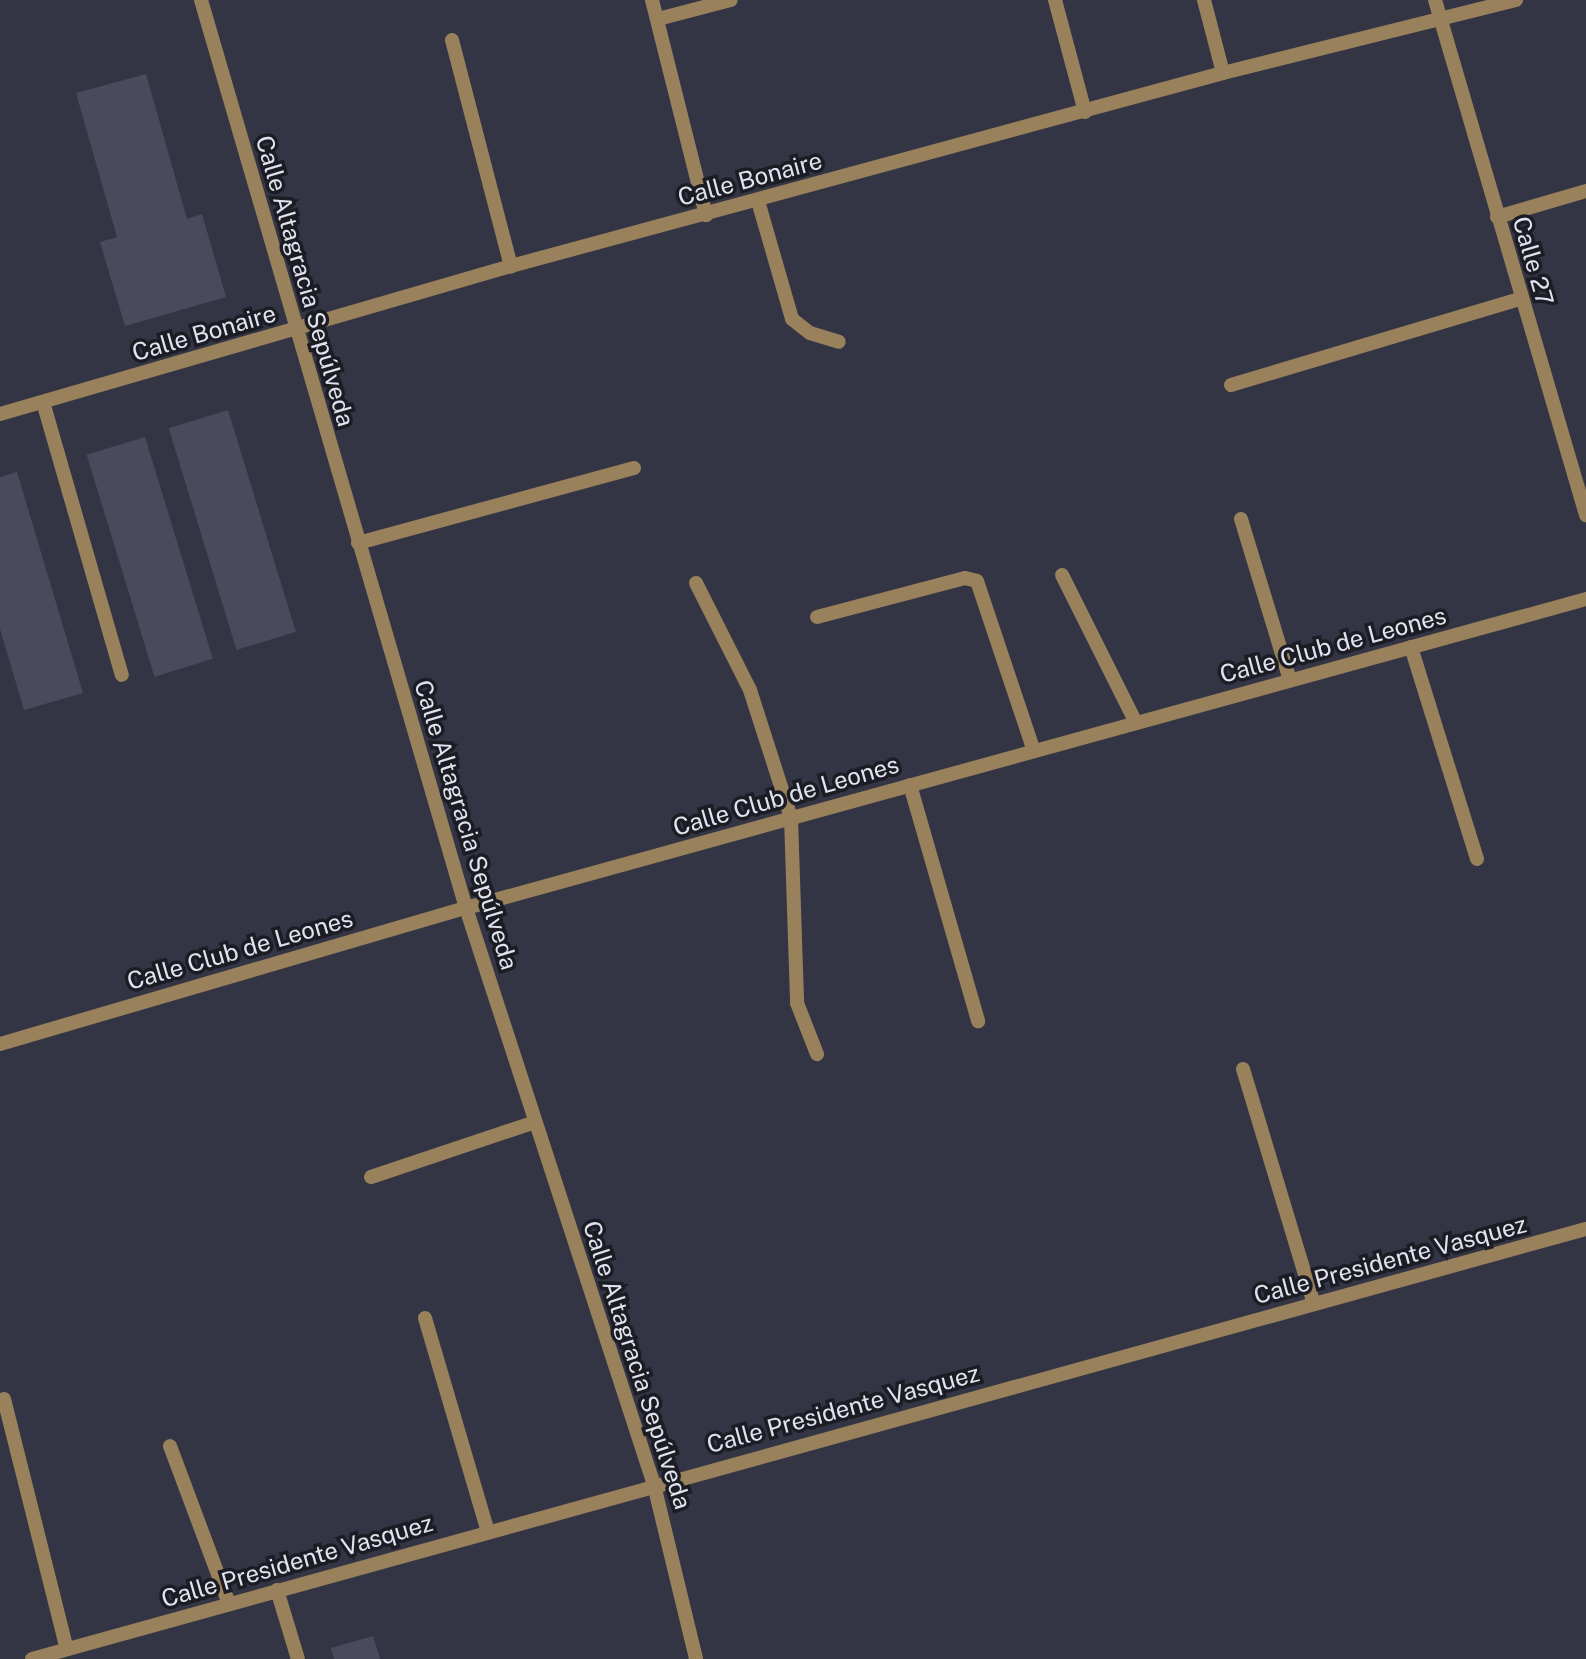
<!DOCTYPE html>
<meta charset="utf-8">
<style>
body{margin:0}
#map{position:relative;width:1586px;height:1659px;overflow:hidden;background:#333545;font-family:"Public Sans",sans-serif}
div>[style]{position:absolute}
.building>*{inset:0;background:#494b5c;transform-origin:0 0}
.lane>*{height:14px;margin:-7px;padding:0 7px;transform-origin:7px;border-radius:7px;background:#99815c}
.street>*{height:14px;margin:-7px;padding:0 7px;transform-origin:7px;border-radius:7px;background:#99815c}
span{translate:-50% -50%;white-space:nowrap;text-align:center;line-height:1.15;-webkit-text-stroke:7px #1c1d24;paint-order:stroke}
.street-label{font-size:24px;color:#e2e3ee}
</style>
<div id="map">
<div class="building">
<i style="clip-path:polygon(146px 74px,187px 219px,202px 214px,226px 297px,125px 326px,100px 242px,117px 237px,76px 93px)"></i>
<i style="left:228px;top:410px;width:232px;height:62px;rotate:73deg"></i>
<i style="left:145px;top:437px;width:232px;height:61px;rotate:73deg"></i>
<i style="clip-path:polygon(17px 472px,83px 693px,24px 710px,0 629px,0 477px)"></i>
<i style="clip-path:polygon(373px 1636px,380px 1659px,334px 1659px,331px 1648px)"></i>
</div>
<div class="lane">
<i style="left:758px;top:201px;width:123px;rotate:73.9deg"></i>
<i style="left:792px;top:319px;width:23px;rotate:38deg"></i>
<i style="left:810px;top:333px;width:30px;rotate:17deg"></i>
<i style="left:43px;top:402px;width:284px;rotate:73.9deg"></i>
<i style="left:1062px;top:575px;width:165px;rotate:63.4deg"></i>
<i style="left:791px;top:818px;width:185px;rotate:88.1deg"></i>
<i style="left:797px;top:1003px;width:55px;rotate:68.6deg"></i>
<i style="left:277px;top:1590px;width:72px;rotate:73.1deg"></i>
</div>
<div class="street">
<i style="left:201px;top:0;width:946px;rotate:73.73deg"></i>
<i style="left:466px;top:908px;width:607px;rotate:71.95deg"></i>
<i style="left:654px;top:1485px;width:179px;rotate:76.4deg"></i>
<i style="left:652px;top:0;width:222px;rotate:75.9deg"></i>
<i style="left:1055px;top:0;width:116px;rotate:75deg"></i>
<i style="left:1204px;top:0;width:75px;rotate:75.4deg"></i>
<i style="left:1435px;top:0;width:537px;rotate:73.66deg"></i>
<i style="left:658px;top:19px;width:75px;rotate:-14.6deg"></i>
<i style="left:452px;top:40px;width:234px;rotate:75.4deg"></i>
<i style="left:1497px;top:217px;width:93px;rotate:-16.3deg"></i>
<i style="left:1231px;top:385px;width:302px;rotate:-16.6deg"></i>
<i style="left:0;top:414px;width:532px;rotate:-16.15deg"></i>
<i style="left:511px;top:266px;width:738px;rotate:-15.17deg"></i>
<i style="left:1223px;top:73px;width:302px;rotate:-14deg"></i>
<i style="left:1241px;top:519px;width:168px;rotate:73.1deg"></i>
<i style="left:358px;top:543px;width:286px;rotate:-15.2deg"></i>
<i style="left:696px;top:583px;width:120px;rotate:63.2deg"></i>
<i style="left:750px;top:690px;width:134px;rotate:72.2deg"></i>
<i style="left:817px;top:617px;width:153px;rotate:-14.8deg"></i>
<i style="left:965px;top:578px;width:12px;rotate:14deg"></i>
<i style="left:977px;top:581px;width:179px;rotate:71.5deg"></i>
<i style="left:1411px;top:647px;width:222px;rotate:72.7deg"></i>
<i style="left:910px;top:785px;width:246px;rotate:73.9deg"></i>
<i style="left:0;top:1044px;width:485px;rotate:-16.3deg"></i>
<i style="left:466px;top:908px;width:1162px;rotate:-15.42deg"></i>
<i style="left:1243px;top:1069px;width:245px;rotate:73.2deg"></i>
<i style="left:371px;top:1177px;width:173px;rotate:-18.5deg"></i>
<i style="left:425px;top:1318px;width:223px;rotate:73.6deg"></i>
<i style="left:4px;top:1399px;width:258px;rotate:75.9deg"></i>
<i style="left:170px;top:1446px;width:169px;rotate:69.5deg"></i>
<i style="left:32px;top:1659px;width:1612px;rotate:-15.47deg"></i>
</div>
<div class="street-label">
<span style="left:750px;top:179px;rotate:-15deg">Calle Bonaire</span>
<span style="left:1533px;top:261px;rotate:74deg">Calle 27</span>
<span style="left:305px;top:281px;rotate:74deg">Calle Altagracia Sepúlveda</span>
<span style="left:204px;top:333px;rotate:-16deg">Calle Bonaire</span>
<span style="left:1333px;top:645px;rotate:-15deg">Calle Club de Leones</span>
<span style="left:786px;top:796px;rotate:-16deg">Calle Club de Leones</span>
<span style="left:466px;top:825px;rotate:73deg">Calle Altagracia Sepúlveda</span>
<span style="left:240px;top:950px;rotate:-16deg">Calle Club de Leones</span>
<span style="left:1390px;top:1260px;rotate:-15deg">Calle Presidente Vasquez</span>
<span style="left:637px;top:1365px;rotate:72deg">Calle Altagracia Sepúlveda</span>
<span style="left:843px;top:1409px;rotate:-15deg">Calle Presidente Vasquez</span>
<span style="left:297px;top:1561px;rotate:-16deg">Calle Presidente Vasquez</span>
</div>
</div>
